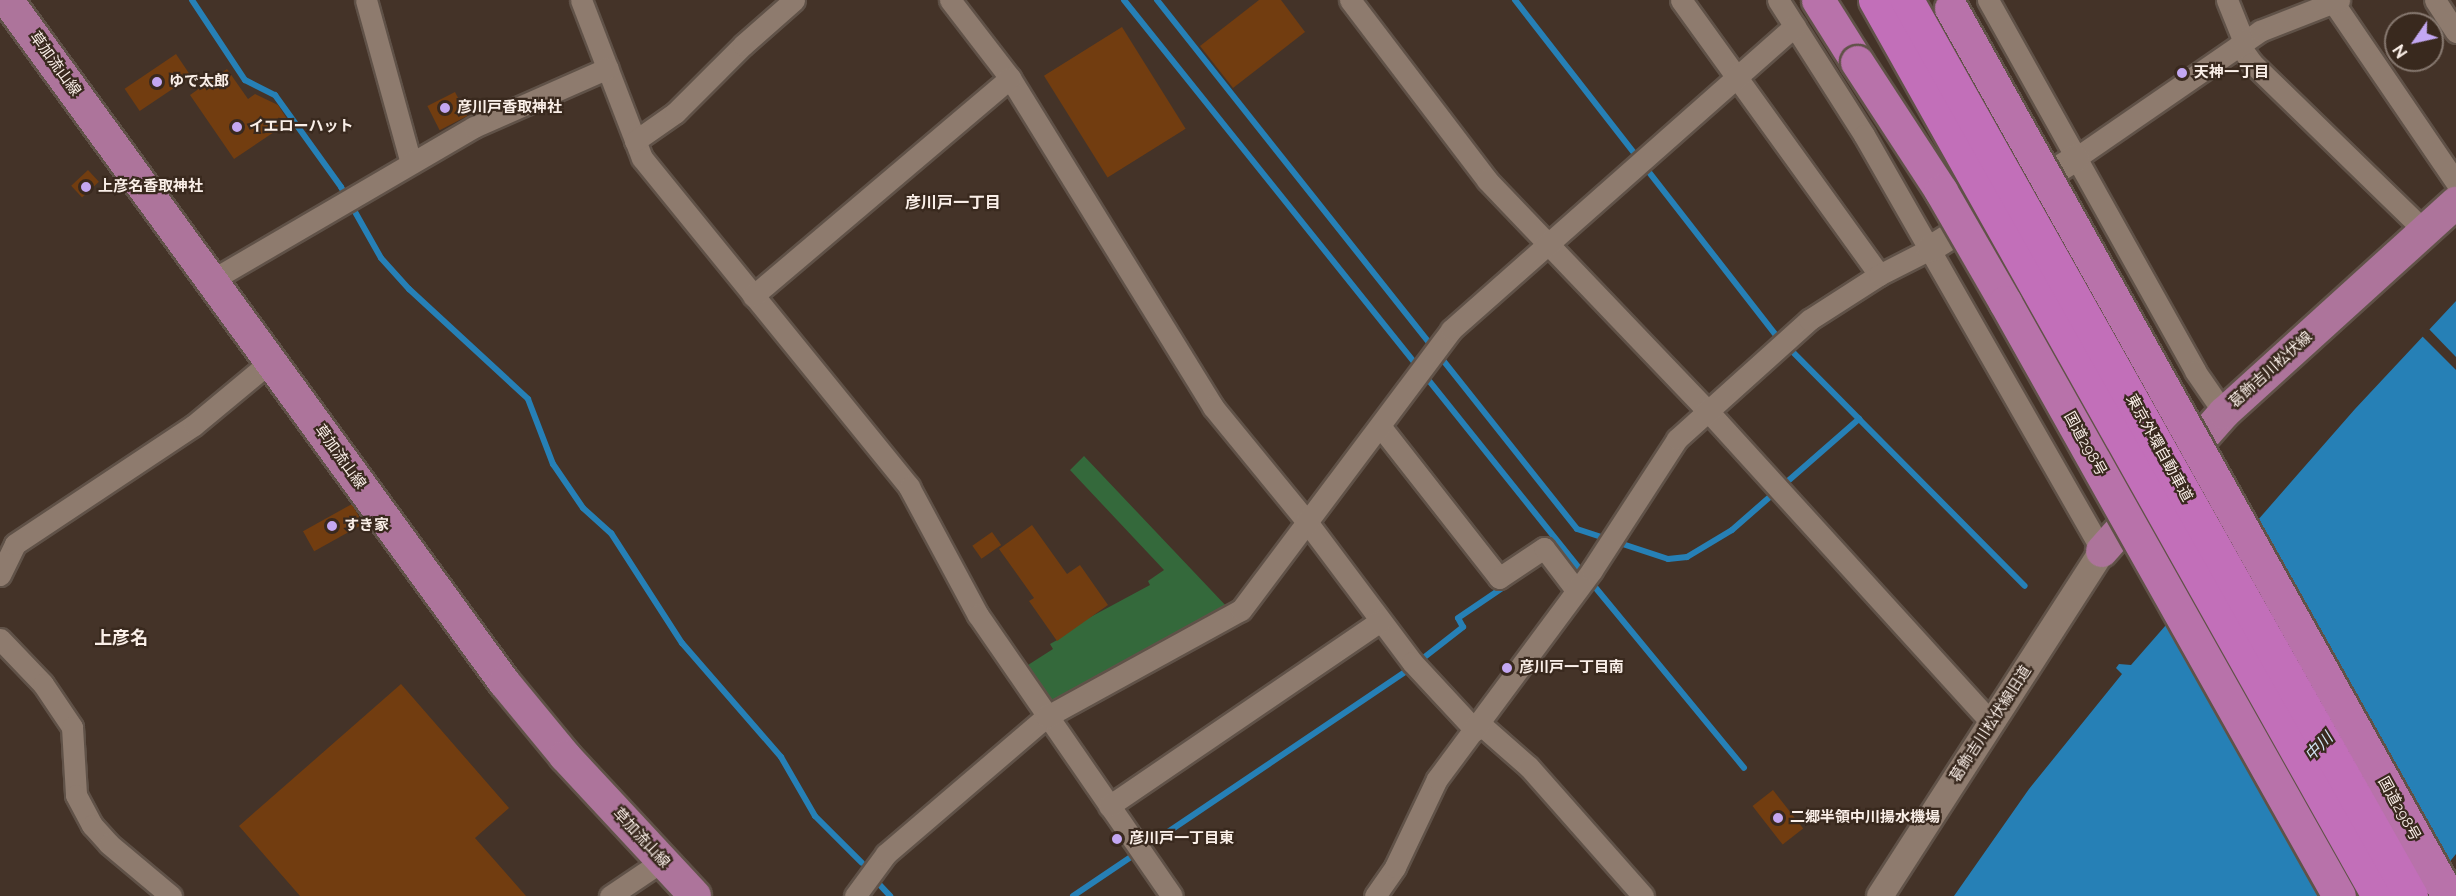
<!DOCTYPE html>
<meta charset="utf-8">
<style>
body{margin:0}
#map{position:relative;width:2456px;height:896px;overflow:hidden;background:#443328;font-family:Raleway,"Noto Sans JP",sans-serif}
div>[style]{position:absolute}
.green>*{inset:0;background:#34693b}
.water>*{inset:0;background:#2680b6}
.pier>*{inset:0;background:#443328}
.stream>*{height:6px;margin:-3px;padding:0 3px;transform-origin:3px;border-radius:3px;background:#2680b6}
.building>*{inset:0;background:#723d10;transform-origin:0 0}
.roads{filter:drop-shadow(2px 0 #605248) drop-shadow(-2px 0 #605248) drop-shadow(0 2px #605248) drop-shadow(0 -2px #605248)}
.minor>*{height:21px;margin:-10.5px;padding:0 10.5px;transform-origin:10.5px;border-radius:10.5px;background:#8e7b6e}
.tertiary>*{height:26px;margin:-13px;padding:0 13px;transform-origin:13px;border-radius:13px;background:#8e7b6e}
.primary>*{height:32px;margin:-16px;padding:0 16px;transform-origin:16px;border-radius:16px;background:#ad749b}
.trunk>*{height:33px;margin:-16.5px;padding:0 16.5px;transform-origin:16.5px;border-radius:16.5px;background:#b872aa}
.bridges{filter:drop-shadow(2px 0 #605248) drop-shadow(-2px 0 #605248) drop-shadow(0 2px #605248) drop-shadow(0 -2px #605248)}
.trunk-bridge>*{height:33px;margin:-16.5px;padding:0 16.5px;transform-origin:16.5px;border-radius:16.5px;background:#b872aa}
.motorway-bridge>*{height:33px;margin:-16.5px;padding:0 16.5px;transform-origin:16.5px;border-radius:16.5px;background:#c26fb9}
.dots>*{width:16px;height:16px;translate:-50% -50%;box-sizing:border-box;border:3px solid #39291e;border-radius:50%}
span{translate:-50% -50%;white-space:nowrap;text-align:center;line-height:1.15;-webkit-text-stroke:4.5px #39291e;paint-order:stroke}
.street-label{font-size:15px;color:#faefe8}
.poi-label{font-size:15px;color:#faefe8;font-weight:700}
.left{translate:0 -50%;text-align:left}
.neighbourhood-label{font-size:16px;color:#faefe8;font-weight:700}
.water-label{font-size:16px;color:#d1e4f3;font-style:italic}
.quarter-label{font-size:18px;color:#faefe8;font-weight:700}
.north{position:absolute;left:2384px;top:12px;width:60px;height:60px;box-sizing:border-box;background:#39291e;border:2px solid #86786f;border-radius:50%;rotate:236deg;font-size:16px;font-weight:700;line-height:24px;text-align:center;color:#faefe8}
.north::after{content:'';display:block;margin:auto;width:21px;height:27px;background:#c3a7f2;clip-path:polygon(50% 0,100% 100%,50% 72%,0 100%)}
</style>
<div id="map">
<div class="green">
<i style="clip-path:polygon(1084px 456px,1229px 609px,1059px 701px,1051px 699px,1028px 665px,1053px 649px,1050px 644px,1059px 639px,1057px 635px,1150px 585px,1148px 581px,1164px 570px,1070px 470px)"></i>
</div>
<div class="water">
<i style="clip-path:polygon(2456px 301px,2456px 854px,2422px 896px,1954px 896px,2029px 789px,2122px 674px,2116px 668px,2119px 664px,2131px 665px,2355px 409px)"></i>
</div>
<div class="pier">
<i style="clip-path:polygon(2427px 327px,2456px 357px,2456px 370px,2420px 334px)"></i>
</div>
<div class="stream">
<i style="left:192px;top:0;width:96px;rotate:56.5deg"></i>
<i style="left:245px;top:80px;width:34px;rotate:27deg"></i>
<i style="left:275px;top:95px;width:113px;rotate:54.3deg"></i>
<i style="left:341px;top:187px;width:81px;rotate:60.6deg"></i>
<i style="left:381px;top:258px;width:42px;rotate:47.9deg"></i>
<i style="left:409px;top:289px;width:162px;rotate:42.7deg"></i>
<i style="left:528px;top:399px;width:70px;rotate:69deg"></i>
<i style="left:553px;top:464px;width:53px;rotate:55.7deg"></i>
<i style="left:583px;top:508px;width:38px;rotate:42deg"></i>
<i style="left:611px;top:533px;width:131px;rotate:57.2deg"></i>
<i style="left:682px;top:643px;width:151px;rotate:49deg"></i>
<i style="left:781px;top:757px;width:68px;rotate:60deg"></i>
<i style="left:815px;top:816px;width:66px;rotate:45deg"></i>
<i style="left:1124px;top:0;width:734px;rotate:51.3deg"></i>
<i style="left:1157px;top:0;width:675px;rotate:51.55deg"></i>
<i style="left:1577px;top:529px;width:96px;rotate:18.2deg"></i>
<i style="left:1668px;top:559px;width:19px;rotate:-6deg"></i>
<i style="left:1687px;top:557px;width:52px;rotate:-31deg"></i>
<i style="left:1732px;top:530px;width:169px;rotate:-41.2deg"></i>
<i style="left:1859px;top:419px;width:235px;rotate:45.2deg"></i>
<i style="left:1515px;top:0;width:426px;rotate:52.1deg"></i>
<i style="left:1777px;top:336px;width:117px;rotate:45.3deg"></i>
<i style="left:1590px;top:581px;width:242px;rotate:50.5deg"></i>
<i style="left:878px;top:883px;width:18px;rotate:47deg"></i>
<i style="left:1073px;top:896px;width:404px;rotate:-34deg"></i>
<i style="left:1408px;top:670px;width:70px;rotate:-38deg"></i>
<i style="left:1463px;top:627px;width:10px;rotate:-119deg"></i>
<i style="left:1458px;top:618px;width:86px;rotate:-34.1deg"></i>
</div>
<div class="building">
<i style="clip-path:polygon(1259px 0,1281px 0,1305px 32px,1233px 88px,1200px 46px)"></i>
<i style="left:1122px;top:27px;width:120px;height:92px;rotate:58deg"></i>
<i style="left:176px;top:54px;width:27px;height:62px;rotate:56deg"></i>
<i style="clip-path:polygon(227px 69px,248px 99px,255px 94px,278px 105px,289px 122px,234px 159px,190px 95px)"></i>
<i style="left:455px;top:92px;width:27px;height:31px;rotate:63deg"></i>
<i style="left:88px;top:170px;width:16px;height:23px;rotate:47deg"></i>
<i style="left:352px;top:504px;width:23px;height:56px;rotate:61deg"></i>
<i style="clip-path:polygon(1032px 525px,1067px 574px,1080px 565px,1108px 605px,1057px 641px,1029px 601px,1034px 598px,999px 549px)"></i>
<i style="left:992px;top:532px;width:16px;height:24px;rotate:55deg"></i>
<i style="clip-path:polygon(401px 684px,509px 808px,475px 838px,526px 896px,300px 896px,239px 826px)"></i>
<i style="left:1773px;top:790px;width:49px;height:26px;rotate:52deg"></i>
</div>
<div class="roads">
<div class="minor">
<i style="left:366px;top:0;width:169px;rotate:74.6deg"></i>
<i style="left:581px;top:0;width:169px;rotate:68.9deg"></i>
<i style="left:642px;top:158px;width:424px;rotate:50.9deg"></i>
<i style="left:909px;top:487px;width:145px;rotate:61.7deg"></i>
<i style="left:978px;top:615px;width:341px;rotate:55.4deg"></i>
<i style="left:950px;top:0;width:98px;rotate:52.4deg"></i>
<i style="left:1010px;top:78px;width:387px;rotate:58.3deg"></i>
<i style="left:1213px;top:407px;width:149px;rotate:50.7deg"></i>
<i style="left:1307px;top:522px;width:175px;rotate:53.1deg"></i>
<i style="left:1412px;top:662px;width:93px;rotate:47.2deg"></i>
<i style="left:1350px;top:0;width:226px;rotate:52.7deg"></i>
<i style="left:1487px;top:180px;width:318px;rotate:46.3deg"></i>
<i style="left:1707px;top:410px;width:423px;rotate:47.7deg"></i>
<i style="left:1681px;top:0;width:339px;rotate:54.2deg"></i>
<i style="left:1778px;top:0;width:160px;rotate:57.5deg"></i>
<i style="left:1864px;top:135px;width:479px;rotate:60.2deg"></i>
<i style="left:1988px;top:0;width:425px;rotate:60.8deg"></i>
<i style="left:2195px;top:371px;width:51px;rotate:55.4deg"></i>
<i style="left:2227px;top:0;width:45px;rotate:68deg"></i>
<i style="left:2435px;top:0;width:38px;rotate:57deg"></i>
<i style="left:2333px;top:2px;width:218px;rotate:55.7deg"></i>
<i style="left:2239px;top:45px;width:22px;rotate:54deg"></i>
<i style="left:2252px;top:63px;width:241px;rotate:44.2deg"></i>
<i style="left:635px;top:141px;width:49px;rotate:-35deg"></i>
<i style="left:675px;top:113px;width:96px;rotate:-45deg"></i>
<i style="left:743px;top:45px;width:68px;rotate:-41.4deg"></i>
<i style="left:2076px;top:158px;width:224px;rotate:-34.6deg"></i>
<i style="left:2260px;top:31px;width:85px;rotate:-21.4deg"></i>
<i style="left:212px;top:280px;width:303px;rotate:-30.3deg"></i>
<i style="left:474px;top:127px;width:146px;rotate:-23.8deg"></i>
<i style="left:753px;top:296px;width:337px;rotate:-40.3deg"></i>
<i style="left:1380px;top:426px;width:193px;rotate:51.9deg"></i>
<i style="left:1499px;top:578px;width:54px;rotate:-33.7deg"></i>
<i style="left:1544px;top:548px;width:53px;rotate:52.7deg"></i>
<i style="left:0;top:575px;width:34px;rotate:-64deg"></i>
<i style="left:15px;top:544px;width:215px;rotate:-33.6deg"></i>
<i style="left:194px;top:425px;width:100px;rotate:-39.7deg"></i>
<i style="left:0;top:639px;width:62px;rotate:46.3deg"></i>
<i style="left:43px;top:684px;width:52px;rotate:56deg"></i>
<i style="left:72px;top:727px;width:68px;rotate:86.6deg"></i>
<i style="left:76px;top:795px;width:34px;rotate:62deg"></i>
<i style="left:92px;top:825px;width:25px;rotate:48deg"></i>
<i style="left:109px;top:844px;width:81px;rotate:40deg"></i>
<i style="left:1480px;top:724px;width:65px;rotate:41.3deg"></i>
<i style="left:1529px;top:767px;width:172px;rotate:48.5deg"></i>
<i style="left:1109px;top:806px;width:328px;rotate:-34.3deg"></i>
<i style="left:610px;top:896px;width:63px;rotate:-33.9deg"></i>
<i style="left:855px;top:896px;width:52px;rotate:-53.6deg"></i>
<i style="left:886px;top:854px;width:211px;rotate:-40.6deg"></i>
<i style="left:1046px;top:717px;width:222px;rotate:-28.8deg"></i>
<i style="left:1241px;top:610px;width:350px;rotate:-53.1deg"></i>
<i style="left:1451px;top:330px;width:459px;rotate:-41.5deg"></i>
<i style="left:1375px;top:896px;width:35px;rotate:-55deg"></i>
<i style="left:1395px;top:867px;width:98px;rotate:-64.5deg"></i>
<i style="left:1437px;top:779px;width:260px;rotate:-53.4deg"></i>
<i style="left:1592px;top:570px;width:156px;rotate:-57deg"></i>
<i style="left:1677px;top:439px;width:178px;rotate:-42deg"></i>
<i style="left:1809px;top:320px;width:83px;rotate:-32.7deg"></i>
<i style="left:1879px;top:275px;width:57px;rotate:-27deg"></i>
</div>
<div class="tertiary">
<i style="left:1930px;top:249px;width:172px;rotate:-31.9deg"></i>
<i style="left:1880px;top:896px;width:410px;rotate:-57.2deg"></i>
</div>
<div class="primary">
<i style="left:7px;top:0;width:844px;rotate:53.92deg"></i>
<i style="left:504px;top:682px;width:96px;rotate:50.5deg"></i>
<i style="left:565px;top:756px;width:191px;rotate:47.1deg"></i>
<i style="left:2102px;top:551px;width:184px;rotate:-48.5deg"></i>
<i style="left:2224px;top:413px;width:313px;rotate:-42.2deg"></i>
</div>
<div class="trunk">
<i style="left:1818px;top:0;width:73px;rotate:57.8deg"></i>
</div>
</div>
<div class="bridges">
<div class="trunk-bridge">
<i style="left:1951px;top:8px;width:1018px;rotate:60.76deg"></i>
<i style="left:1857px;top:62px;width:154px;rotate:56.9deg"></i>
<i style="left:1941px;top:191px;width:128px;rotate:60deg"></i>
<i style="left:2005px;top:302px;width:681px;rotate:60.65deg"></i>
</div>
<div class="motorway-bridge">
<i style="left:1875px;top:0;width:1028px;rotate:60.69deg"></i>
<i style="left:1907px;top:0;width:1028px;rotate:60.64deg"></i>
</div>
</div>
<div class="dots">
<i style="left:2182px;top:73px;background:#c3a7f2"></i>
<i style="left:157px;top:82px;background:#c3a7f2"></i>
<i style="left:445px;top:108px;background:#c3a7f2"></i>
<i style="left:237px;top:127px;background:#c3a7f2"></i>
<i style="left:86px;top:187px;background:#c3a7f2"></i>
<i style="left:332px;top:526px;background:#c3a7f2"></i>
<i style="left:1507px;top:668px;background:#c3a7f2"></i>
<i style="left:1778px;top:818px;background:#c3a7f2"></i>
<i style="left:1117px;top:839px;background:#c3a7f2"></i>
</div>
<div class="street-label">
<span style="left:55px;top:64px;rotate:54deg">草加流山線</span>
<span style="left:2271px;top:370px;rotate:-42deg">葛飾吉川松伏線</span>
<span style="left:2085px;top:444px;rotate:61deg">国道298号</span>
<span style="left:2159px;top:448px;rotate:61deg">東京外環自動車道</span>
<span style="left:340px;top:457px;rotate:54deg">草加流山線</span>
<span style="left:1991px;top:724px;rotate:-57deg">葛飾吉川松伏線旧道</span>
<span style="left:2399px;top:809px;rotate:61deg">国道298号</span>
<span style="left:641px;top:838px;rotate:47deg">草加流山線</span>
</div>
<div class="poi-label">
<span class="left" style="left:2194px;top:73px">天神一丁目</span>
<span class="left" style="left:169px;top:82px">ゆで太郎</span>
<span class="left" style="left:457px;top:108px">彦川戸香取神社</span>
<span class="left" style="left:249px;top:127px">イエローハット</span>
<span class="left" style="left:98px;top:187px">上彦名香取神社</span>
<span class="left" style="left:344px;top:526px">すき家</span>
<span class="left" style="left:1519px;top:668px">彦川戸一丁目南</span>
<span class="left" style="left:1790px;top:818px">二郷半領中川揚水機場</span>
<span class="left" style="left:1129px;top:839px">彦川戸一丁目東</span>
</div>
<div class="neighbourhood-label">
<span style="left:953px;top:203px">彦川戸一丁目</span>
</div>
<div class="water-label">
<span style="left:2319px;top:747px;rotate:-46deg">中川</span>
</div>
<div class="quarter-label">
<span style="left:121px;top:638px">上彦名</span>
</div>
<div class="north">N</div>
</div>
